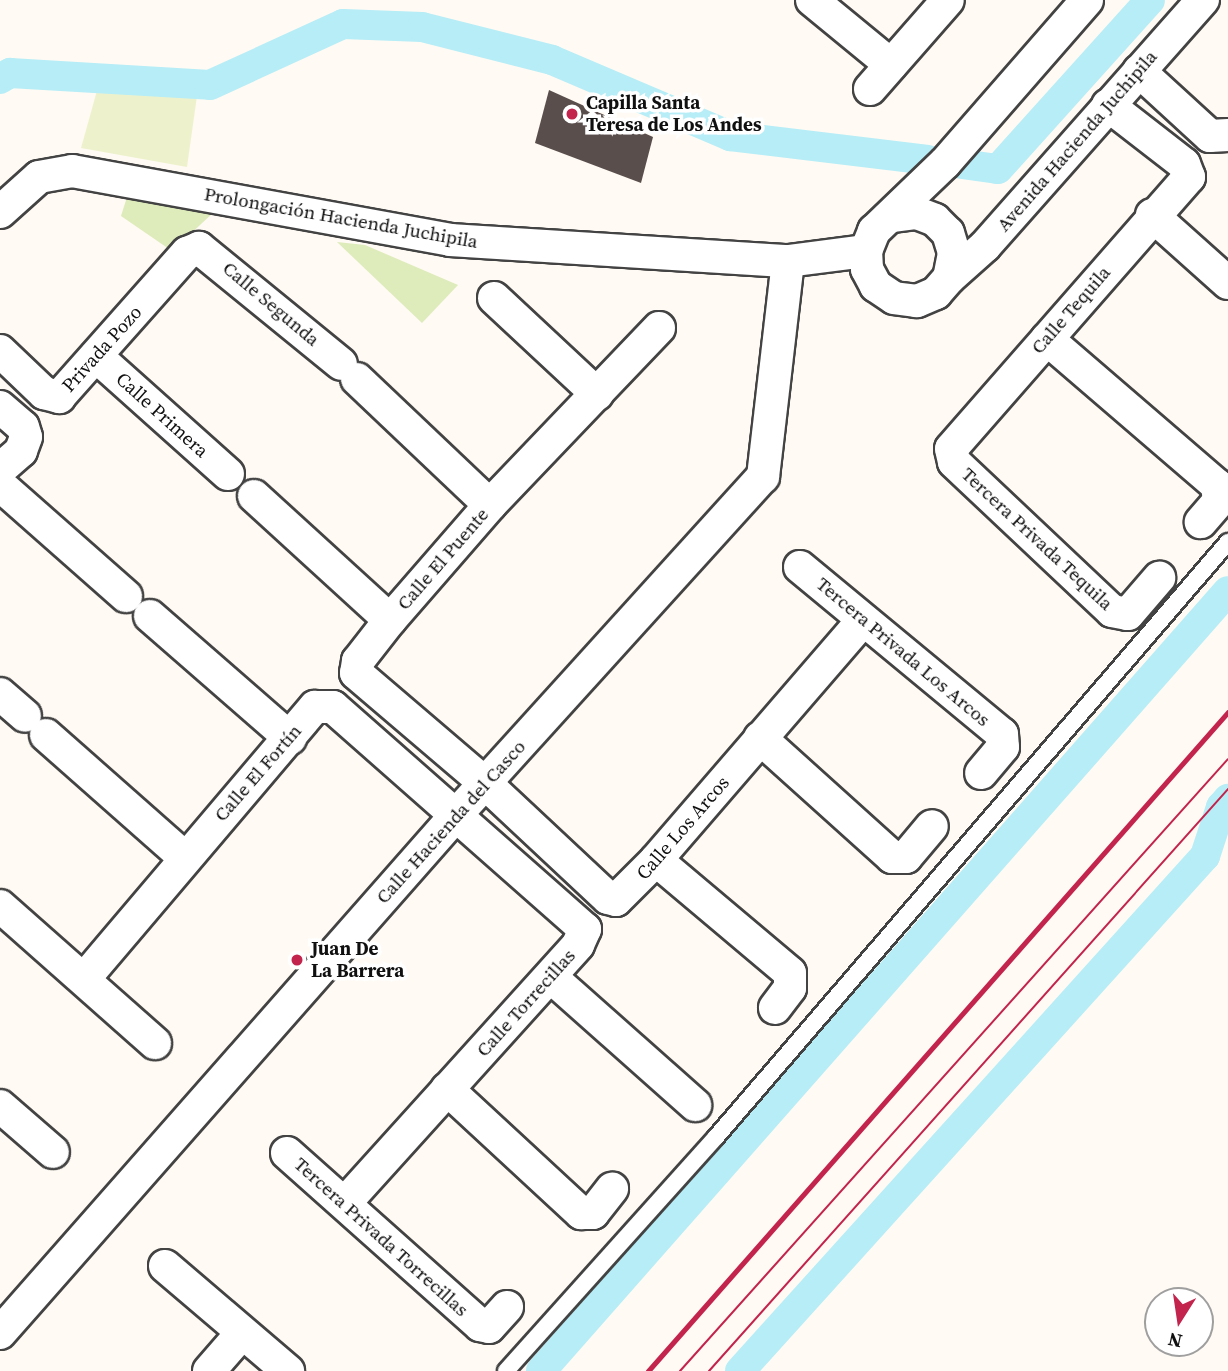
<!DOCTYPE html>
<meta charset="utf-8">
<style>
body{margin:0}
#map{position:relative;width:1228px;height:1371px;overflow:hidden;background:#fffaf3;font-family:"Source Serif 4",serif}
div>[style]{position:absolute}
.green>*{inset:0;background:#deebbb}
.pitch>*{inset:0;background:#edf2cd}
.canal>*{height:30px;margin:-15px;padding:0 15px;transform-origin:15px;border-radius:15px;background:#b6edf7}
.building>*{inset:0;background:#594e4c}
.roads{filter:drop-shadow(2px 0 #434343) drop-shadow(-2px 0 #434343) drop-shadow(0 2px #434343) drop-shadow(0 -2px #434343)}
.lane>*{height:16px;margin:-8px;padding:0 8px;transform-origin:8px;border-radius:8px;background:#fff}
.street>*{height:32px;margin:-16px;padding:0 16px;transform-origin:16px;border-radius:16px;background:#fff}
.tram>*{height:2px;margin:-1px;padding:0 1px;transform-origin:1px;border-radius:1px;background:#c3244e}
.rail>*{height:5px;margin:-2.5px;padding:0 2.5px;transform-origin:2.5px;border-radius:2.5px;background:#c3244e}
.dots>*{width:19px;height:19px;translate:-50% -50%;box-sizing:border-box;border:4px solid #fff;border-radius:50%}
span{translate:-50% -50%;white-space:nowrap;text-align:center;line-height:1.15;-webkit-text-stroke:7px #fff;paint-order:stroke}
.poi-label{font-size:19px;color:#101010;font-weight:700}
.left{translate:0 -50%;text-align:left}
.street-label{font-size:19px;color:#101010}
.north{position:absolute;left:1144px;top:1287px;width:70px;height:70px;box-sizing:border-box;background:#fff;border:2px solid #9f9f9f;border-radius:50%;rotate:192deg;font-size:19px;font-weight:700;line-height:28px;text-align:center;color:#101010}
.north::after{content:'';display:block;margin:auto;width:24px;height:32px;background:#c3244e;clip-path:polygon(50% 0,100% 100%,50% 72%,0 100%)}
</style>
<div id="map">
<div class="green">
<i style="clip-path:polygon(127px 197px,214px 212px,172px 251px,121px 216px)"></i>
<i style="clip-path:polygon(337px 242px,365px 245px,458px 285px,422px 323px)"></i>
</div>
<div class="pitch">
<i style="clip-path:polygon(98px 87px,197px 96px,187px 167px,81px 148px)"></i>
</div>
<div class="canal">
<i style="left:0;top:79px;width:12px;rotate:-31deg"></i>
<i style="left:10px;top:73px;width:200px;rotate:3.4deg"></i>
<i style="left:210px;top:85px;width:146px;rotate:-24.6deg"></i>
<i style="left:343px;top:24px;width:79px;rotate:2.2deg"></i>
<i style="left:422px;top:27px;width:134px;rotate:14.2deg"></i>
<i style="left:552px;top:60px;width:194px;rotate:23.1deg"></i>
<i style="left:730px;top:136px;width:199px;rotate:6.9deg"></i>
<i style="left:962px;top:164px;width:36px;rotate:8deg"></i>
<i style="left:998px;top:169px;width:227px;rotate:-48deg"></i>
<i style="left:541px;top:1371px;width:1039px;rotate:-48.63deg"></i>
<i style="left:740px;top:1371px;width:694px;rotate:-47.92deg"></i>
<i style="left:1205px;top:856px;width:52px;rotate:-71.9deg"></i>
<i style="left:1221px;top:807px;width:11px;rotate:-49deg"></i>
</div>
<div class="building">
<i style="clip-path:polygon(549px 90px,653px 137px,641px 183px,535px 143px)"></i>
</div>
<div class="roads">
<div class="lane">
<i style="left:506px;top:1371px;width:314px;rotate:-48.1deg"></i>
<i style="left:716px;top:1137px;width:785px;rotate:-49.29deg"></i>
</div>
<div class="street">
<i style="left:812px;top:0;width:102px;rotate:39.4deg"></i>
<i style="left:1139px;top:71px;width:96px;rotate:42.5deg"></i>
<i style="left:1210px;top:136px;width:18px;rotate:-3deg"></i>
<i style="left:870px;top:89px;width:118px;rotate:-48.8deg"></i>
<i style="left:1108px;top:105px;width:96px;rotate:37.8deg"></i>
<i style="left:1184px;top:164px;width:14px;rotate:69deg"></i>
<i style="left:1189px;top:177px;width:361px;rotate:131.2deg"></i>
<i style="left:951px;top:449px;width:13px;rotate:77deg"></i>
<i style="left:954px;top:462px;width:217px;rotate:43.3deg"></i>
<i style="left:1112px;top:611px;width:16px;rotate:11deg"></i>
<i style="left:1128px;top:614px;width:48px;rotate:-49.3deg"></i>
<i style="left:0;top:212px;width:52px;rotate:-41.9deg"></i>
<i style="left:39px;top:177px;width:34px;rotate:-10deg"></i>
<i style="left:72px;top:171px;width:384px;rotate:10.3deg"></i>
<i style="left:450px;top:240px;width:339px;rotate:3.6deg"></i>
<i style="left:788px;top:261px;width:79px;rotate:-7.3deg"></i>
<i style="left:1152px;top:215px;width:102px;rotate:41.8deg"></i>
<i style="left:892px;top:216px;width:25px;rotate:-7deg"></i>
<i style="left:917px;top:213px;width:19px;rotate:21deg"></i>
<i style="left:935px;top:220px;width:18px;rotate:45deg"></i>
<i style="left:948px;top:233px;width:21px;rotate:73deg"></i>
<i style="left:954px;top:253px;width:25px;rotate:101deg"></i>
<i style="left:949px;top:278px;width:20px;rotate:131deg"></i>
<i style="left:936px;top:293px;width:21px;rotate:157deg"></i>
<i style="left:917px;top:301px;width:23px;rotate:-173deg"></i>
<i style="left:894px;top:298px;width:22px;rotate:-146deg"></i>
<i style="left:876px;top:286px;width:19px;rotate:-118deg"></i>
<i style="left:867px;top:269px;width:18px;rotate:-93deg"></i>
<i style="left:866px;top:251px;width:22px;rotate:-68deg"></i>
<i style="left:874px;top:231px;width:98px;rotate:-43.8deg"></i>
<i style="left:945px;top:163px;width:216px;rotate:-48.9deg"></i>
<i style="left:949px;top:278px;width:48px;rotate:-41.6deg"></i>
<i style="left:985px;top:246px;width:329px;rotate:-48.5deg"></i>
<i style="left:494px;top:298px;width:141px;rotate:43deg"></i>
<i style="left:659px;top:328px;width:245px;rotate:133.7deg"></i>
<i style="left:490px;top:505px;width:152px;rotate:131deg"></i>
<i style="left:390px;top:620px;width:52px;rotate:128deg"></i>
<i style="left:358px;top:661px;width:12px;rotate:99deg"></i>
<i style="left:356px;top:673px;width:170px;rotate:40.5deg"></i>
<i style="left:485px;top:783px;width:168px;rotate:43.1deg"></i>
<i style="left:608px;top:898px;width:8px;rotate:14deg"></i>
<i style="left:616px;top:900px;width:57px;rotate:-45deg"></i>
<i style="left:656px;top:860px;width:317px;rotate:-49.2deg"></i>
<i style="left:1047px;top:339px;width:224px;rotate:40.7deg"></i>
<i style="left:1217px;top:485px;width:16px;rotate:83deg"></i>
<i style="left:1219px;top:501px;width:28px;rotate:131deg"></i>
<i style="left:0;top:351px;width:61px;rotate:43.7deg"></i>
<i style="left:44px;top:393px;width:16px;rotate:15deg"></i>
<i style="left:59px;top:397px;width:193px;rotate:-48.4deg"></i>
<i style="left:187px;top:253px;width:13px;rotate:-23deg"></i>
<i style="left:199px;top:248px;width:183px;rotate:39.2deg"></i>
<i style="left:96px;top:356px;width:177px;rotate:41.8deg"></i>
<i style="left:357px;top:379px;width:183px;rotate:43.5deg"></i>
<i style="left:0;top:407px;width:30px;rotate:41deg"></i>
<i style="left:23px;top:427px;width:10px;rotate:73deg"></i>
<i style="left:26px;top:437px;width:15px;rotate:110deg"></i>
<i style="left:21px;top:451px;width:28px;rotate:139deg"></i>
<i style="left:0;top:485px;width:168px;rotate:41.4deg"></i>
<i style="left:254px;top:496px;width:184px;rotate:42.4deg"></i>
<i style="left:800px;top:567px;width:262px;rotate:39.6deg"></i>
<i style="left:1002px;top:734px;width:13px;rotate:86deg"></i>
<i style="left:1003px;top:747px;width:34px;rotate:130deg"></i>
<i style="left:150px;top:616px;width:186px;rotate:41.1deg"></i>
<i style="left:0;top:694px;width:33px;rotate:41deg"></i>
<i style="left:46px;top:735px;width:186px;rotate:41.5deg"></i>
<i style="left:760px;top:738px;width:178px;rotate:42deg"></i>
<i style="left:892px;top:857px;width:14px"></i>
<i style="left:906px;top:857px;width:40px;rotate:-50deg"></i>
<i style="left:656px;top:860px;width:175px;rotate:40.1deg"></i>
<i style="left:790px;top:973px;width:15px;rotate:90deg"></i>
<i style="left:790px;top:988px;width:25px;rotate:127deg"></i>
<i style="left:0;top:906px;width:207px;rotate:41.5deg"></i>
<i style="left:551px;top:977px;width:193px;rotate:41.6deg"></i>
<i style="left:84px;top:979px;width:357px;rotate:-49.7deg"></i>
<i style="left:315px;top:707px;width:18px"></i>
<i style="left:333px;top:707px;width:336px;rotate:41.4deg"></i>
<i style="left:585px;top:929px;width:17px;rotate:114deg"></i>
<i style="left:578px;top:945px;width:348px;rotate:132.1deg"></i>
<i style="left:447px;top:1089px;width:183px;rotate:42.8deg"></i>
<i style="left:581px;top:1213px;width:12px"></i>
<i style="left:593px;top:1213px;width:31px;rotate:-52deg"></i>
<i style="left:0;top:1106px;width:70px;rotate:41deg"></i>
<i style="left:287px;top:1153px;width:259px;rotate:41.7deg"></i>
<i style="left:480px;top:1325px;width:9px;rotate:13deg"></i>
<i style="left:489px;top:1327px;width:27px;rotate:-48deg"></i>
<i style="left:165px;top:1266px;width:162px;rotate:40.5deg"></i>
<i style="left:0;top:1333px;width:690px;rotate:-48.64deg"></i>
<i style="left:456px;top:815px;width:457px;rotate:-47.8deg"></i>
<i style="left:763px;top:477px;width:217px;rotate:-83.4deg"></i>
<i style="left:209px;top:1371px;width:50px;rotate:-49deg"></i>
</div>
</div>
<div class="tram">
<i style="left:680px;top:1371px;width:821px;rotate:-48.16deg"></i>
<i style="left:709px;top:1371px;width:780px;rotate:-48.27deg"></i>
</div>
<div class="rail">
<i style="left:648px;top:1371px;width:878px;rotate:-48.65deg"></i>
</div>
<div class="dots">
<i style="left:572px;top:114px;background:#c3244e"></i>
<i style="left:297px;top:960px;background:#c3244e"></i>
</div>
<div class="poi-label">
<span class="left" style="left:586px;top:114px">Capilla Santa<br>Teresa de Los Andes</span>
<span class="left" style="left:311px;top:960px">Juan De<br>La Barrera</span>
</div>
<div class="street-label">
<span style="left:1077px;top:141px;rotate:-49deg">Avenida Hacienda Juchipila</span>
<span style="left:341px;top:218px;rotate:10deg">Prolongación Hacienda Juchipila</span>
<span style="left:271px;top:304px;rotate:40deg">Calle Segunda</span>
<span style="left:1071px;top:310px;rotate:-49deg">Calle Tequila</span>
<span style="left:102px;top:349px;rotate:-48deg">Privada Pozo</span>
<span style="left:162px;top:415px;rotate:42deg">Calle Primera</span>
<span style="left:1037px;top:539px;rotate:43deg">Tercera Privada Tequila</span>
<span style="left:443px;top:559px;rotate:-49deg">Calle El Puente</span>
<span style="left:903px;top:652px;rotate:40deg">Tercera Privada Los Arcos</span>
<span style="left:258px;top:773px;rotate:-49deg">Calle El Fortín</span>
<span style="left:451px;top:822px;rotate:-48deg">Calle Hacienda del Casco</span>
<span style="left:683px;top:828px;rotate:-49deg">Calle Los Arcos</span>
<span style="left:526px;top:1003px;rotate:-48deg">Calle Torrecillas</span>
<span style="left:381px;top:1237px;rotate:42deg">Tercera Privada Torrecillas</span>
</div>
<div class="north">N</div>
</div>
